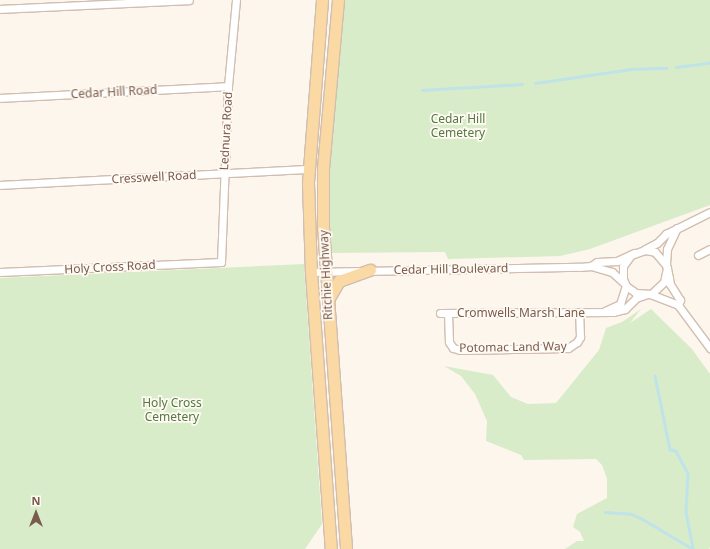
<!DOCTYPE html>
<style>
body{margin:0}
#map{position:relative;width:710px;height:549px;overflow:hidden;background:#fdf6ec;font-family:"Noto Sans",sans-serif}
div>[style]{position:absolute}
.green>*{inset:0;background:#d8ecc9}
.stream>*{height:2.5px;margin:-1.25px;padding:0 1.25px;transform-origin:1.25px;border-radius:1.25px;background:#bfe3e8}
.roads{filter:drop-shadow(1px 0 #d1beb0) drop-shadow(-1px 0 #d1beb0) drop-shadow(0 1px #d1beb0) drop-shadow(0 -1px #d1beb0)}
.minor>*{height:7px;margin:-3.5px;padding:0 3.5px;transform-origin:3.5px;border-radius:3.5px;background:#fff}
.primary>*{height:11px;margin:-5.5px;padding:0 5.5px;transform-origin:5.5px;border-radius:5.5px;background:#fbd9a5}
span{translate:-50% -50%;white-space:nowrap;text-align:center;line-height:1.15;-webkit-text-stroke:3.5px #fffaf3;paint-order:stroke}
.street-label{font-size:12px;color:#7a5c4d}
.park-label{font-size:12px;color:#537a41}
.north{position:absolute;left:16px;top:493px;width:40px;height:40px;-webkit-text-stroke:3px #fffaf3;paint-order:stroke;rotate:0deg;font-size:11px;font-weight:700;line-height:16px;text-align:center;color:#7a5c4d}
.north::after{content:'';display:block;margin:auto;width:14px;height:18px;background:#7a5c4d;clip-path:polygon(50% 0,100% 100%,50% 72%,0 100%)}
</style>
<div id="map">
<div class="green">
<i style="clip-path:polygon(343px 0,710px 0,710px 205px,590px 249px,560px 256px,448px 259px,445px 252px,329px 253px,328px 169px)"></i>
<i style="clip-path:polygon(304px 264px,322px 524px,305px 549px,0 549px,0 278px)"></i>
<i style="clip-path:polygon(641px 309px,630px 323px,651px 309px,692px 349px,710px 374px,710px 547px,709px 549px,565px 549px,577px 541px,584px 541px,580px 532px,573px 527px,577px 514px,607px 498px,607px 479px,602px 465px,596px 459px,524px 460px,521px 455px,486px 441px,487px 421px,475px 394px,461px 376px,444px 366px,493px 375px,511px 397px,528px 404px,556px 403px,599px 350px,606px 328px,622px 322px)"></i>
</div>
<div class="stream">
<i style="left:676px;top:67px;width:34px;rotate:-7deg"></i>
<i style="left:535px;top:83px;width:97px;rotate:-8.3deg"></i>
<i style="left:631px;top:69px;width:35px;rotate:-2deg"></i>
<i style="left:422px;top:90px;width:100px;rotate:-3.4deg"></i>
<i style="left:655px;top:376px;width:75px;rotate:78.4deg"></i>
<i style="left:670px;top:449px;width:6px;rotate:18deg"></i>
<i style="left:676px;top:451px;width:26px;rotate:62deg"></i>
<i style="left:688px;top:474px;width:38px;rotate:93deg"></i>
<i style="left:686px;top:512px;width:38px;rotate:79deg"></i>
<i style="left:605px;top:512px;width:26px;rotate:4deg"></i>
<i style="left:631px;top:514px;width:11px;rotate:22deg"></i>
<i style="left:641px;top:518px;width:61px;rotate:30.8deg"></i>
</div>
<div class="roads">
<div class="minor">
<i style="left:0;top:9px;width:189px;rotate:-2.7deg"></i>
<i style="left:0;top:98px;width:228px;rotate:-3deg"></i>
<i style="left:0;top:185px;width:308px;rotate:-3deg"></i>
<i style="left:645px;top:249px;width:13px;rotate:-27deg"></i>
<i style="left:657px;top:243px;width:13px;rotate:-45deg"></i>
<i style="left:666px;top:234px;width:49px;rotate:-26.6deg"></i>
<i style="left:698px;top:255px;width:13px;rotate:-27deg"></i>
<i style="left:666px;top:264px;width:15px;rotate:-86deg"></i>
<i style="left:667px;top:249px;width:23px;rotate:-65deg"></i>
<i style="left:591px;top:266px;width:22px;rotate:16deg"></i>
<i style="left:612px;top:272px;width:15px;rotate:42deg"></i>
<i style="left:667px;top:268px;width:14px;rotate:102deg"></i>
<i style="left:664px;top:282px;width:18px;rotate:137deg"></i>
<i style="left:651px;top:294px;width:15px;rotate:-176deg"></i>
<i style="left:636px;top:293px;width:12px;rotate:-145deg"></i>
<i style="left:626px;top:286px;width:8px;rotate:-113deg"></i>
<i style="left:623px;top:279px;width:13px;rotate:-90deg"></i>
<i style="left:623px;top:266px;width:14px;rotate:-54deg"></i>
<i style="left:631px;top:255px;width:15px;rotate:-20deg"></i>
<i style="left:645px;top:250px;width:10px;rotate:11deg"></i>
<i style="left:655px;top:252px;width:17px;rotate:50deg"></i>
<i style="left:666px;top:265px;width:3px;rotate:72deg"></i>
<i style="left:667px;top:268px;width:10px;rotate:79deg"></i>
<i style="left:669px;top:278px;width:6px;rotate:81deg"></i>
<i style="left:670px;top:284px;width:19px;rotate:58deg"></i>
<i style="left:680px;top:300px;width:5px;rotate:112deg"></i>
<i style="left:0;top:272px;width:221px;rotate:-2.6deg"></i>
<i style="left:221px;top:262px;width:176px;rotate:-87.7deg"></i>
<i style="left:228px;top:86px;width:86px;rotate:-84.7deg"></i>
<i style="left:311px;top:272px;width:268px;rotate:-1.1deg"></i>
<i style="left:579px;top:267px;width:12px;rotate:-5deg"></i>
<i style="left:591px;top:266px;width:7px;rotate:-34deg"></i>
<i style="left:597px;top:262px;width:20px;rotate:-3deg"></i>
<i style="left:617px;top:261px;width:19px;rotate:-25deg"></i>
<i style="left:650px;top:294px;width:30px;rotate:21deg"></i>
<i style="left:678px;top:305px;width:54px;rotate:53.3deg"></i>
<i style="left:605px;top:311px;width:17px;rotate:-25deg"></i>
<i style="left:620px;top:304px;width:19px;rotate:-72deg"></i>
<i style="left:440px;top:313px;width:173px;rotate:-0.3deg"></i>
<i style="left:613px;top:312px;width:12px;rotate:-14deg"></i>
<i style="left:625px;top:309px;width:16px;rotate:-45deg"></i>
<i style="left:636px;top:298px;width:12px;rotate:-20deg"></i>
<i style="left:448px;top:313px;width:29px;rotate:88deg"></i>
<i style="left:449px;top:342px;width:7px;rotate:56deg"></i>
<i style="left:453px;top:348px;width:7px;rotate:16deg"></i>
<i style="left:460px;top:350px;width:108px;rotate:-1.1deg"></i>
<i style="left:568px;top:348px;width:11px;rotate:-34deg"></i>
<i style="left:577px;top:342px;width:6px;rotate:-59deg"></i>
<i style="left:580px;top:337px;width:25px;rotate:-92deg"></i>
</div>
<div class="primary">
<i style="left:322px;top:0;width:184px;rotate:94.4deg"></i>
<i style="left:308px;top:183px;width:89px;rotate:88.1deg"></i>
<i style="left:311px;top:272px;width:278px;rotate:85.9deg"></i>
<i style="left:338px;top:0;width:170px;rotate:95.1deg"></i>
<i style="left:323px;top:169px;width:58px;rotate:90deg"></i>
<i style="left:323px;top:227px;width:323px;rotate:85.9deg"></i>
<i style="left:329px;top:298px;width:20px;rotate:-60deg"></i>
<i style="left:339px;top:281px;width:33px;rotate:-20deg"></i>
</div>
</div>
<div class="street-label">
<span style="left:114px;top:92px;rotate:-3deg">Cedar Hill Road</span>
<span style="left:226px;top:131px;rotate:-87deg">Lednura Road</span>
<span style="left:154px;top:177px;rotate:-3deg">Cresswell Road</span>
<span style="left:110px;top:267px;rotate:-3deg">Holy Cross Road</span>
<span style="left:451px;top:269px;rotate:-1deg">Cedar Hill Boulevard</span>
<span style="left:326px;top:275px;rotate:-93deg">Ritchie Highway</span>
<span style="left:521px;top:313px">Cromwells Marsh Lane</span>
<span style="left:513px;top:347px;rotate:-1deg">Potomac Land Way</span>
</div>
<div class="park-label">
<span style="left:458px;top:126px">Cedar Hill<br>Cemetery</span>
<span style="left:172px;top:410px">Holy Cross<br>Cemetery</span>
</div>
<div class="north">N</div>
</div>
